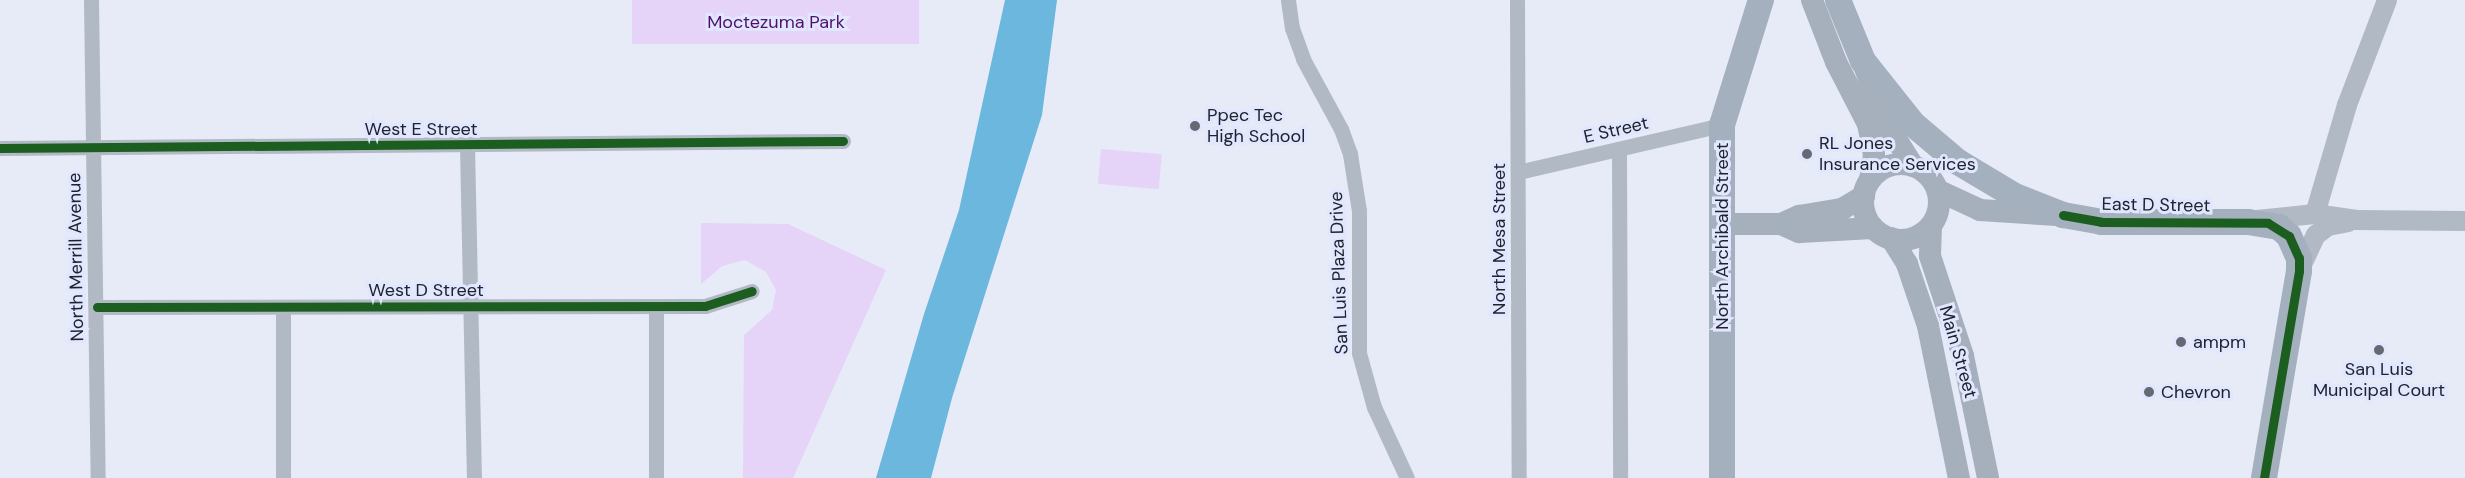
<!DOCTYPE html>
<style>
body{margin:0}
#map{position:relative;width:2465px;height:478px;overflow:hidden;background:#e7eaf7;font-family:"DM Sans",sans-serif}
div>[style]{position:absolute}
.green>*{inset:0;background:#e6d3f8;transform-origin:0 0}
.water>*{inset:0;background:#6bb7de}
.minor>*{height:15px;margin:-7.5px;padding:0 7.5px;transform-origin:7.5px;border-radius:7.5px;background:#b1b9c4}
.tertiary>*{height:20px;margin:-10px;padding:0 10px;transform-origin:10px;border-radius:10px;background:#b1b9c4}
.secondary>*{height:22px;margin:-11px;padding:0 11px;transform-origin:11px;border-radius:11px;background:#a6afbc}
.secondary>.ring{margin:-11px;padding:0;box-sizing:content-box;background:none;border:22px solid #a6afbc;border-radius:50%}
.trunk>*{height:26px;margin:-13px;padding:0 13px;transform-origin:13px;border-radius:13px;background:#a4b0be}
.cycleway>*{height:9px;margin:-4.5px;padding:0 4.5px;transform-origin:4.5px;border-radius:4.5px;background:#1b5e20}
.dots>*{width:16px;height:16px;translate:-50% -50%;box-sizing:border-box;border:3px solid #e0e7fe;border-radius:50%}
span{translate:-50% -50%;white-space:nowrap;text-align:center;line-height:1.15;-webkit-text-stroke:6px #e0e7fe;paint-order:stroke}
.park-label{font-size:18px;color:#510e6b}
.poi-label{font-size:18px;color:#20232d}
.left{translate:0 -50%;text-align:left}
.street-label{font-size:18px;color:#20232d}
</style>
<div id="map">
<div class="green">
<i style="left:632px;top:0;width:287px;height:44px"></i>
<i style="left:1101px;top:149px;width:61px;height:35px;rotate:5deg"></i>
<i style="clip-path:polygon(701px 223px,788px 224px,886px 270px,793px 478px,743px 478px,744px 335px,772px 310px,776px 290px,766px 272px,745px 260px,722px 266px,701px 284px)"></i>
</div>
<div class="water">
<i style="clip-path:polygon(1005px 0,1057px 0,1042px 115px,952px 398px,931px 478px,876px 478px,924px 314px,959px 210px)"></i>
</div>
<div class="minor">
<i style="left:91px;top:0;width:478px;rotate:89.2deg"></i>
<i style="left:1288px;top:0;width:28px;rotate:82deg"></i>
<i style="left:1292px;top:28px;width:33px;rotate:70deg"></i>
<i style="left:1303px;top:59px;width:80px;rotate:61.5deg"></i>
<i style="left:1341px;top:129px;width:27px;rotate:70deg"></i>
<i style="left:1350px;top:154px;width:58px;rotate:81deg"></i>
<i style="left:1359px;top:211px;width:142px;rotate:90deg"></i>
<i style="left:1359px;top:353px;width:56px;rotate:74.5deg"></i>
<i style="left:1374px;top:407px;width:78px;rotate:65.1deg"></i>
<i style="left:1517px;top:0;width:478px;rotate:89.8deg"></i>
<i style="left:467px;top:146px;width:332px;rotate:88.8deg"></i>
<i style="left:0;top:148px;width:843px;rotate:-0.48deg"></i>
<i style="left:1619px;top:149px;width:329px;rotate:89.8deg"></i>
<i style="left:1518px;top:172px;width:209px;rotate:-13deg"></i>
<i style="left:97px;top:307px;width:608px;rotate:-0.09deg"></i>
<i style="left:705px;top:306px;width:49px;rotate:-17.7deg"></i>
<i style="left:283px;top:307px;width:171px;rotate:90deg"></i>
<i style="left:656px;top:478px;width:171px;rotate:-90deg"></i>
</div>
<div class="tertiary">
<i style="left:2315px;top:214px;width:114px;rotate:-73.6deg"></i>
<i style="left:2347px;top:105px;width:112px;rotate:-69.1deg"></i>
<i style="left:2257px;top:220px;width:58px;rotate:-5.9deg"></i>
<i style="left:2315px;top:214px;width:42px;rotate:8.1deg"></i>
<i style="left:2357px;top:220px;width:108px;rotate:0.5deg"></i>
<i style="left:2299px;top:271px;width:40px;rotate:-65deg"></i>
<i style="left:2316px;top:235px;width:15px;rotate:-37deg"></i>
<i style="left:2328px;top:226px;width:20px;rotate:-11deg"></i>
</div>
<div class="secondary">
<i style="left:1812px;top:0;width:66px;rotate:68.8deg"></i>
<i style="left:1836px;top:62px;width:70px;rotate:62.7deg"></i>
<i style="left:1868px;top:124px;width:32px;rotate:79deg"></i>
<i style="left:1874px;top:155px;width:25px;rotate:99deg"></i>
<i style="left:1865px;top:68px;width:57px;rotate:69.3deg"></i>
<i style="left:1885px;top:121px;width:53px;rotate:58.1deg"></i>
<i class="ring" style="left:1863px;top:164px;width:54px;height:54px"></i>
<i style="left:1937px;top:190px;width:47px;rotate:24.9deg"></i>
<i style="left:1980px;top:210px;width:77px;rotate:3.7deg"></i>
<i style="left:1721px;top:224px;width:60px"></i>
<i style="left:1781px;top:224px;width:20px;rotate:24deg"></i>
<i style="left:1799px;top:232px;width:74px;rotate:-3.1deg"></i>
<i style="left:1781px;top:224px;width:20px;rotate:-24deg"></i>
<i style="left:1799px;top:216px;width:44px;rotate:-9.2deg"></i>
<i style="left:1842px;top:209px;width:26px;rotate:-31deg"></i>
<i style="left:1931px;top:226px;width:30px;rotate:92deg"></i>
<i style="left:1930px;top:256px;width:105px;rotate:71.7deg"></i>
<i style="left:1963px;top:356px;width:125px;rotate:78.4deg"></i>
<i style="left:1891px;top:238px;width:31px;rotate:58deg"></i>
<i style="left:1907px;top:264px;width:65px;rotate:71.3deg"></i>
<i style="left:1928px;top:326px;width:155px;rotate:78.5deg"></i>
</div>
<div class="trunk">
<i style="left:1838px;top:0;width:66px;rotate:67.7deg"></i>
<i style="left:1863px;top:61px;width:80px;rotate:51.6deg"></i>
<i style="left:1913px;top:124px;width:59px;rotate:40.2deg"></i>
<i style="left:1958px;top:162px;width:66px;rotate:30.8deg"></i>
<i style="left:2015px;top:196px;width:52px;rotate:21.6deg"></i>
<i style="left:2063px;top:215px;width:39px;rotate:10deg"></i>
<i style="left:2101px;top:222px;width:147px"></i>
<i style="left:2248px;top:222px;width:31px;rotate:9deg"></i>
<i style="left:2279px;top:227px;width:13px;rotate:42deg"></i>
<i style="left:2289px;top:236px;width:24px;rotate:66deg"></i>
<i style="left:2299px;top:258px;width:13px;rotate:90deg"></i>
<i style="left:2299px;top:271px;width:210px;rotate:99.6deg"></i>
<i style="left:1722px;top:478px;width:353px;rotate:-90deg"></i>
<i style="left:1722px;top:125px;width:131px;rotate:-72.7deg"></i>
</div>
<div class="cycleway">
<i style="left:0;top:148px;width:843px;rotate:-0.48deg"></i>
<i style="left:2063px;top:215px;width:39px;rotate:10deg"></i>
<i style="left:2101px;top:222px;width:167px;rotate:0.3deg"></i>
<i style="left:2268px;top:223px;width:25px;rotate:32deg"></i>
<i style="left:2289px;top:236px;width:24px;rotate:66deg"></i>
<i style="left:2299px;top:258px;width:13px;rotate:90deg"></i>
<i style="left:2299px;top:271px;width:210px;rotate:99.6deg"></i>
<i style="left:97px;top:307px;width:608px;rotate:-0.09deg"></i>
<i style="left:705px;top:306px;width:49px;rotate:-17.7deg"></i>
</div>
<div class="dots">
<i style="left:1195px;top:126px;background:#666974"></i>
<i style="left:1807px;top:154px;background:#666974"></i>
<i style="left:2181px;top:342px;background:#666974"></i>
<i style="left:2379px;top:350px;background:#666974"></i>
<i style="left:2149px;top:392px;background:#666974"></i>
</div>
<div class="park-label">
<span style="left:776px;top:22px">Moctezuma Park</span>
</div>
<div class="poi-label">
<span class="left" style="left:1207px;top:126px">Ppec Tec<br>High School</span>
<span class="left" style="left:1819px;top:154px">RL Jones<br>Insurance Services</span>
<span class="left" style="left:2193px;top:342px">ampm</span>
<span style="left:2379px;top:380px">San Luis<br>Municipal Court</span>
<span class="left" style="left:2161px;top:392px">Chevron</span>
</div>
<div class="street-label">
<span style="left:421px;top:129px">West E Street</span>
<span style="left:1616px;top:130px;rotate:-13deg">E Street</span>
<span style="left:2156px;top:205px;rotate:1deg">East D Street</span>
<span style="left:1722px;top:236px;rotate:-90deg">North Archibald Street</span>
<span style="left:1499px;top:239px;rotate:-90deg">North Mesa Street</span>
<span style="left:76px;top:257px;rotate:-91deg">North Merrill Avenue</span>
<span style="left:1339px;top:273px;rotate:-92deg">San Luis Plaza Drive</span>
<span style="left:426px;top:290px">West D Street</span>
<span style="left:1958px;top:352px;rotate:74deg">Main Street</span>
</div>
</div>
